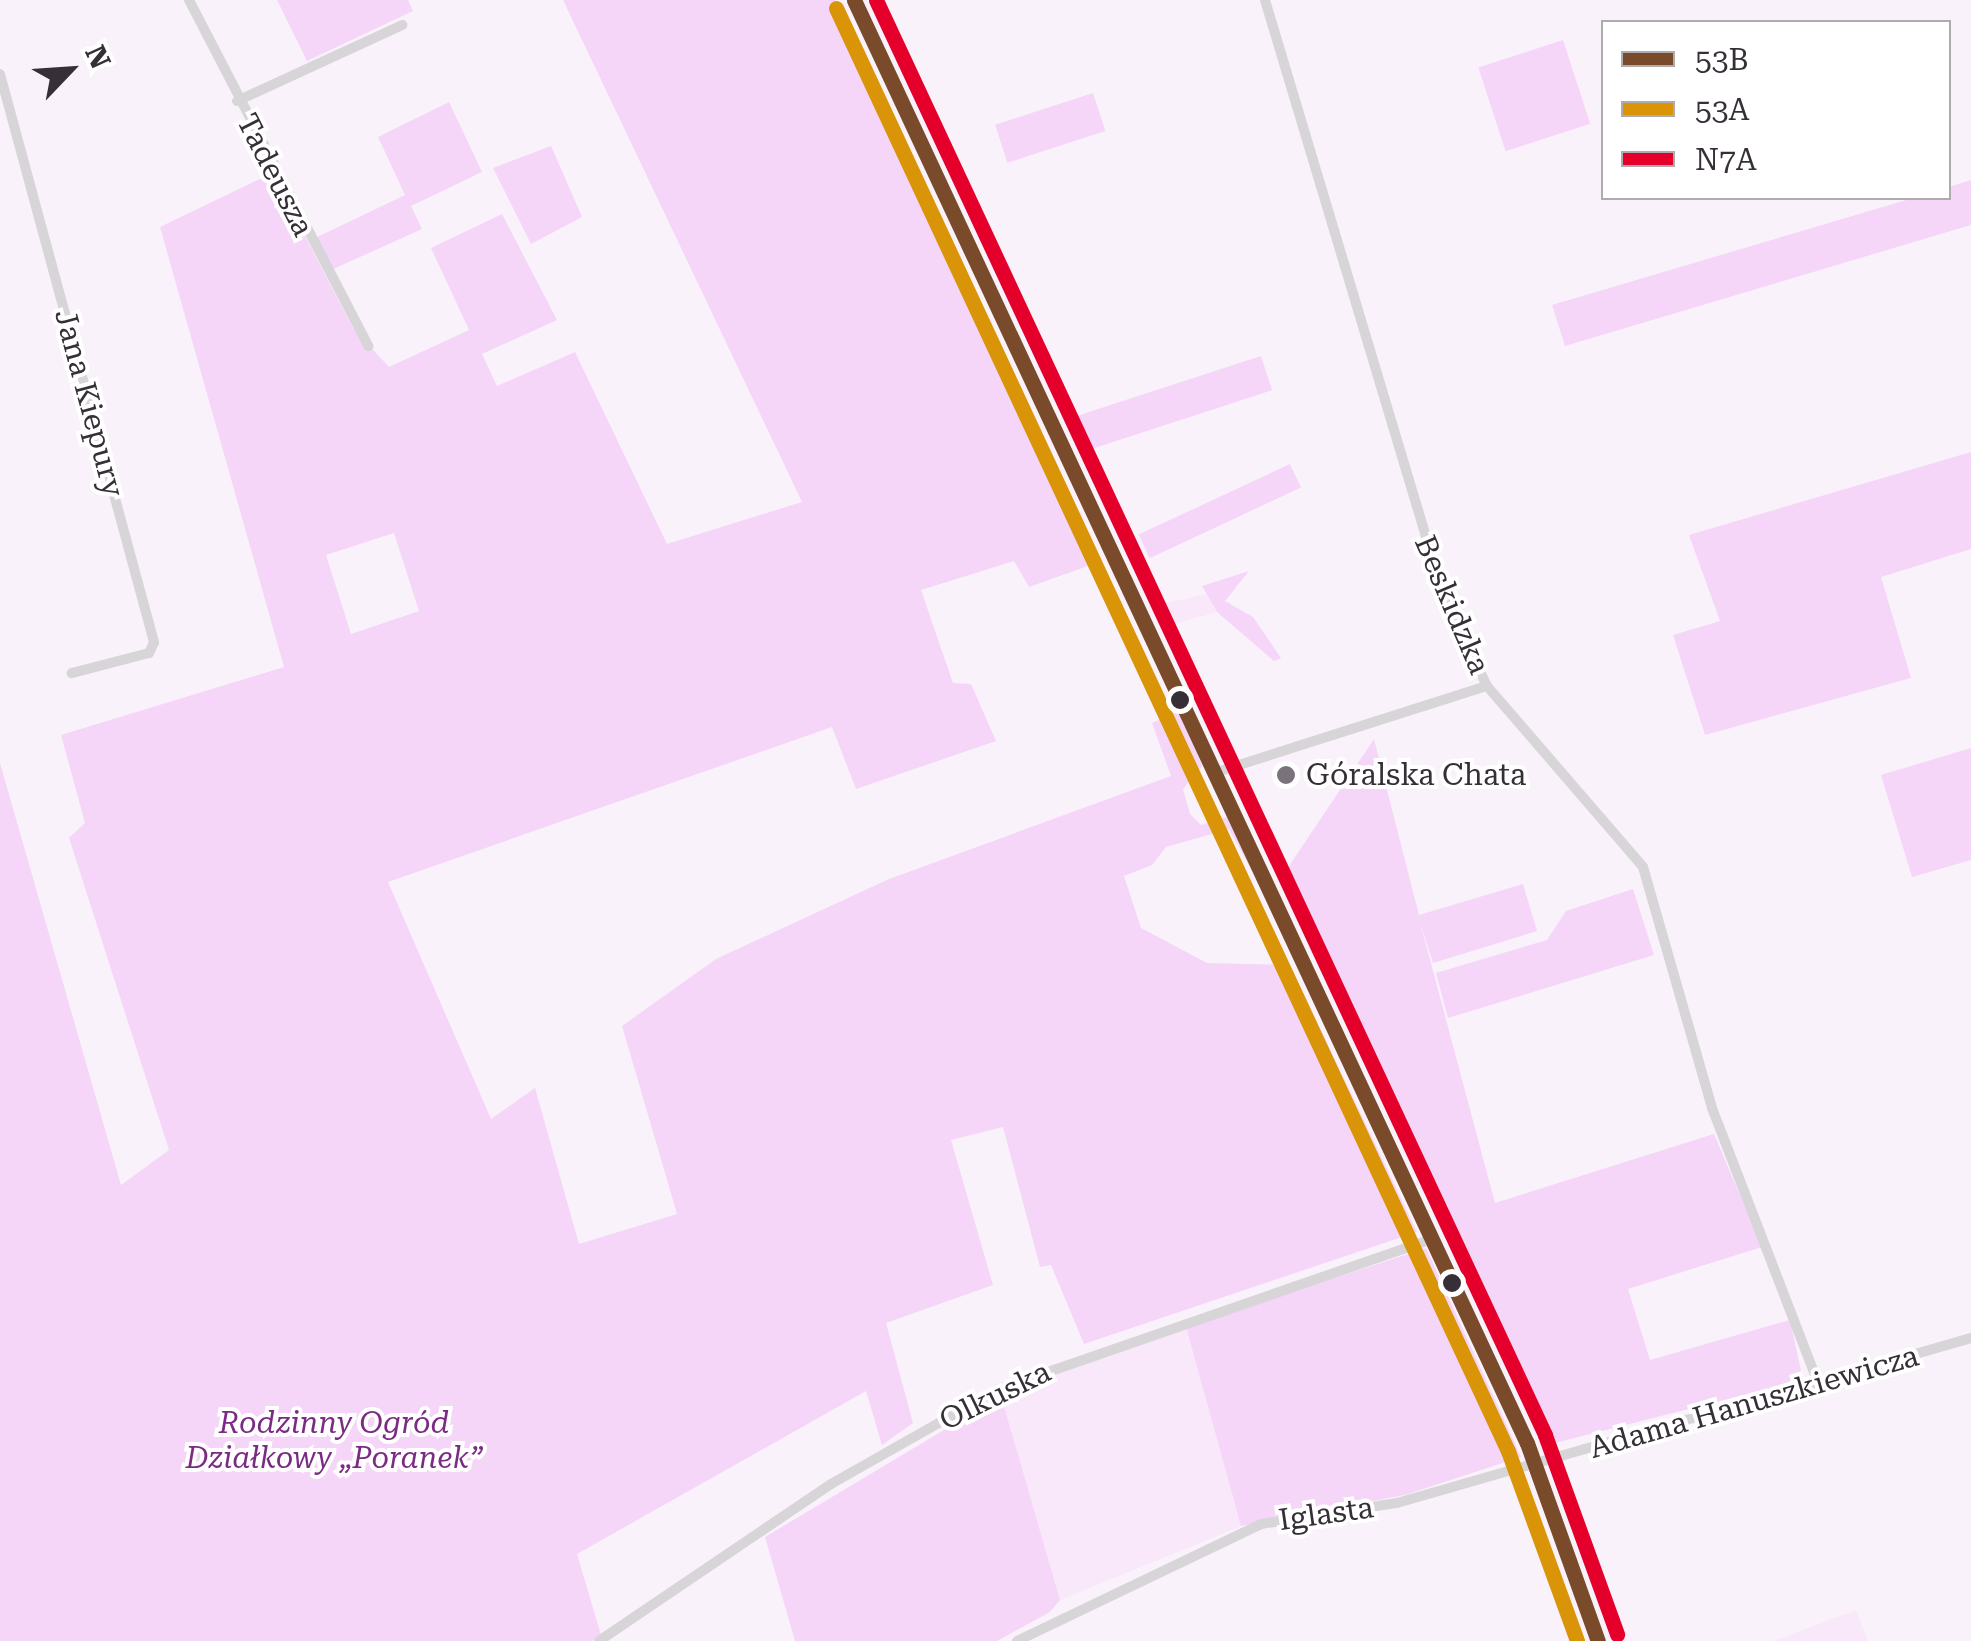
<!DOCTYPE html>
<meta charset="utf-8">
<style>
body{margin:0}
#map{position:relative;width:1971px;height:1641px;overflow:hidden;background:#f9f2fa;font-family:"Roboto Serif",serif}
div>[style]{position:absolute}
.built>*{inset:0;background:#f8e8f9}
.green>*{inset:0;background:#f5d6f8;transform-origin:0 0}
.minor>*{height:10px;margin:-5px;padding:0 5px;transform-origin:5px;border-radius:5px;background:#d8d5d8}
.primary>*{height:15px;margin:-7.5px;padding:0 7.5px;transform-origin:7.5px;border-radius:7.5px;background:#d8d5d8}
.bus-1>*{height:15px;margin:-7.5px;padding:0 7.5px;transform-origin:7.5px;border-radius:7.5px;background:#7a4b2a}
.bus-2>*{height:15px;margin:-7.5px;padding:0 7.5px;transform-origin:7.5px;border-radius:7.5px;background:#da9408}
.bus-3>*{height:15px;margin:-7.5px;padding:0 7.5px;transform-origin:7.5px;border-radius:7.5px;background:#e4002b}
.dots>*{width:28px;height:28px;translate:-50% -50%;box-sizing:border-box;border:5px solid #fff;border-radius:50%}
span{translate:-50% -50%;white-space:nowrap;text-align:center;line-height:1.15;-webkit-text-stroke:8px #fff;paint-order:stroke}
.street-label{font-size:30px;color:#362f37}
.poi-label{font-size:30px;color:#362f37}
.left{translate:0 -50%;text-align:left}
.park-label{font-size:30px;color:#7b2b84;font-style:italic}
.legend{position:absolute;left:1601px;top:20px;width:350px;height:180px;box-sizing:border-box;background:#fff;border:2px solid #afacaf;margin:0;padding:12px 18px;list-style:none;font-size:30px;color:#362f37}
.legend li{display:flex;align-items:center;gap:20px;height:50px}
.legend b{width:50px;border:2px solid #afacaf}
.north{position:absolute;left:20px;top:20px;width:100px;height:100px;-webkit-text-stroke:8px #fff;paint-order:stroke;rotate:65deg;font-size:28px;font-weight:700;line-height:40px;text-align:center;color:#362f37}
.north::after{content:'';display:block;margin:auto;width:35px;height:45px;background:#362f37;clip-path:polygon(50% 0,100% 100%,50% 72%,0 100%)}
</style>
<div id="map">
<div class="built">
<i style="clip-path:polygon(1206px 594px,1217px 612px,1167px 626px,1159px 605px)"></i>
<i style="clip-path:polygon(1186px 1327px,1241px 1526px,1060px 1600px,1000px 1395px)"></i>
<i style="clip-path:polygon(1856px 1610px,1868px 1641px,1773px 1641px)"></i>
</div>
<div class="green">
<i style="clip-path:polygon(277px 0,408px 0,413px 11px,307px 61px)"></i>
<i style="clip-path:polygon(evenodd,563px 0,835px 0,1102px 561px,1029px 587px,1014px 561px,921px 590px,953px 683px,971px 684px,996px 741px,856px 789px,832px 727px,388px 882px,491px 1119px,535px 1088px,579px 1244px,677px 1214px,622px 1026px,716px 959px,889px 879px,1171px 776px,1152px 723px,1181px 710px,1202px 766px,1183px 789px,1190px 814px,1201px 825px,1227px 817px,1257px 880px,1229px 829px,1166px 847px,1152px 865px,1124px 876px,1141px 928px,1207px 963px,1290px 965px,1417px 1232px,1084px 1344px,1051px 1265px,1040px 1267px,1003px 1127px,951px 1140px,993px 1285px,886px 1323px,913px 1423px,882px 1445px,866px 1391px,577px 1554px,601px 1635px,592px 1641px,0 1641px,0 763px,121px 1185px,169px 1150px,69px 838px,85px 823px,61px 735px,284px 667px,160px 227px,272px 173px,353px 328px,389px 367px,469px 330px,431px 248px,502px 214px,557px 320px,482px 354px,497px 386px,575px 352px,667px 544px,802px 502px,563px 0,394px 533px,419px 611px,351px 634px,326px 555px,394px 533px)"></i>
<i style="left:1563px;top:40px;width:88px;height:89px;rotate:72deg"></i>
<i style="left:1093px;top:93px;width:40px;height:103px;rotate:72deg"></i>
<i style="clip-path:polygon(449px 102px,482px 172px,411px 206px,422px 229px,329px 271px,313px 239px,405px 195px,378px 137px)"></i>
<i style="clip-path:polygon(551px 146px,582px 217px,531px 244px,493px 168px)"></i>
<i style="clip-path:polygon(1971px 180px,1971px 225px,1565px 346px,1552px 305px,1913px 198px,1948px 198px,1949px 187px)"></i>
<i style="left:1261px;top:356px;width:36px;height:202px;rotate:72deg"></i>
<i style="clip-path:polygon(1971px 452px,1971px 549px,1881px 577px,1911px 678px,1705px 735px,1673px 635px,1720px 621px,1689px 535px)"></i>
<i style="left:1290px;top:464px;width:26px;height:167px;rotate:65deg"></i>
<i style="clip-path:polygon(1249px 571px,1225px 601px,1253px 617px,1281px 658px,1274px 661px,1217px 612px,1202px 586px)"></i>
<i style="clip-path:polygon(1374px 739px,1419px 915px,1523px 884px,1537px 931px,1433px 963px,1420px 922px,1495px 1203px,1714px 1134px,1762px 1247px,1628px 1289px,1650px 1360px,1790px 1320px,1803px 1380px,1543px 1446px,1283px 875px)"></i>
<i style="clip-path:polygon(1971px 748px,1971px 860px,1912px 877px,1881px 775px)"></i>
<i style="clip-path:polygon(1633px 889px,1654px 955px,1448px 1018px,1436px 973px,1547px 940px,1566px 911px)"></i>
<i style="clip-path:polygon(1426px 1248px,1521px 1457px,1405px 1495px,1241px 1526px,1186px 1327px)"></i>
<i style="clip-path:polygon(1001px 1396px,1060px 1600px,1050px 1612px,997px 1641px,795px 1641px,765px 1537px)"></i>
</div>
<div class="minor">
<i style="left:189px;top:0;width:390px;rotate:62.6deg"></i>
<i style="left:1265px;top:0;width:626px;rotate:73.3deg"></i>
<i style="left:1445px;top:600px;width:96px;rotate:64deg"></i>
<i style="left:1487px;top:686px;width:239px;rotate:49.2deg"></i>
<i style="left:1643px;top:867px;width:251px;rotate:74deg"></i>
<i style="left:1712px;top:1108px;width:295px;rotate:68.9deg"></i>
<i style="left:0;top:74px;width:589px;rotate:74.83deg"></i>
<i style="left:154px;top:642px;width:12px;rotate:114deg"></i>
<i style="left:149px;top:653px;width:80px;rotate:165.4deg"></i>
<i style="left:237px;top:101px;width:182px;rotate:-24.7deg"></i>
<i style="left:1217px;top:772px;width:283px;rotate:-17.7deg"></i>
<i style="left:599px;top:1641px;width:280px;rotate:-34.1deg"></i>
<i style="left:831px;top:1484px;width:193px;rotate:-29.5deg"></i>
<i style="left:999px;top:1389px;width:459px;rotate:-19.1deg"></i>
<i style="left:1017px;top:1641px;width:271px;rotate:-25.6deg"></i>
<i style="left:1261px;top:1524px;width:138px;rotate:-8.8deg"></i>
<i style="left:1397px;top:1503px;width:597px;rotate:-16.04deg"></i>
</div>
<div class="primary">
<i style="left:854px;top:0;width:1592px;rotate:65deg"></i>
<i style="left:1527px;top:1443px;width:210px;rotate:70.3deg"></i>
</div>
<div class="bus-1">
<i style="left:854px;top:0;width:1592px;rotate:65deg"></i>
<i style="left:1527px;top:1443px;width:210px;rotate:70.3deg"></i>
</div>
<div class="bus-2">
<i style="left:836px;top:8px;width:1592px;rotate:65.03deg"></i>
<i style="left:1508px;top:1451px;width:202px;rotate:70deg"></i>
</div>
<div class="bus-3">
<i style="left:876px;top:0;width:1583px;rotate:65deg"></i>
<i style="left:1545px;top:1435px;width:212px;rotate:70.1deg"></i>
</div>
<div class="dots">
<i style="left:1180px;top:700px;background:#362f37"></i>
<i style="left:1286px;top:775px;background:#7a737b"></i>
<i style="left:1452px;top:1283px;background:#362f37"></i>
</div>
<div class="street-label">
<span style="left:275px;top:175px;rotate:63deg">Tadeusza</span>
<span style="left:89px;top:403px;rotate:75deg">Jana Kiepury</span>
<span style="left:1452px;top:605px;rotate:67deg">Beskidzka</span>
<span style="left:995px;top:1396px;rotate:-26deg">Olkuska</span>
<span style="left:1754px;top:1402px;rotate:-16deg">Adama Hanuszkiewicza</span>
<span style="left:1326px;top:1514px;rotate:-8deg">Iglasta</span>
</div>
<div class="poi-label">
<span class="left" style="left:1306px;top:775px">Góralska Chata</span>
</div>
<div class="park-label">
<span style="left:334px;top:1440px">Rodzinny Ogród<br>Działkowy „Poranek”</span>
</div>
<ul class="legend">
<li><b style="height:12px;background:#7a4b2a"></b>53B</li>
<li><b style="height:12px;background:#da9408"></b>53A</li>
<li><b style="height:12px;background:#e4002b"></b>N7A</li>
</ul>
<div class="north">N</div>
</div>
